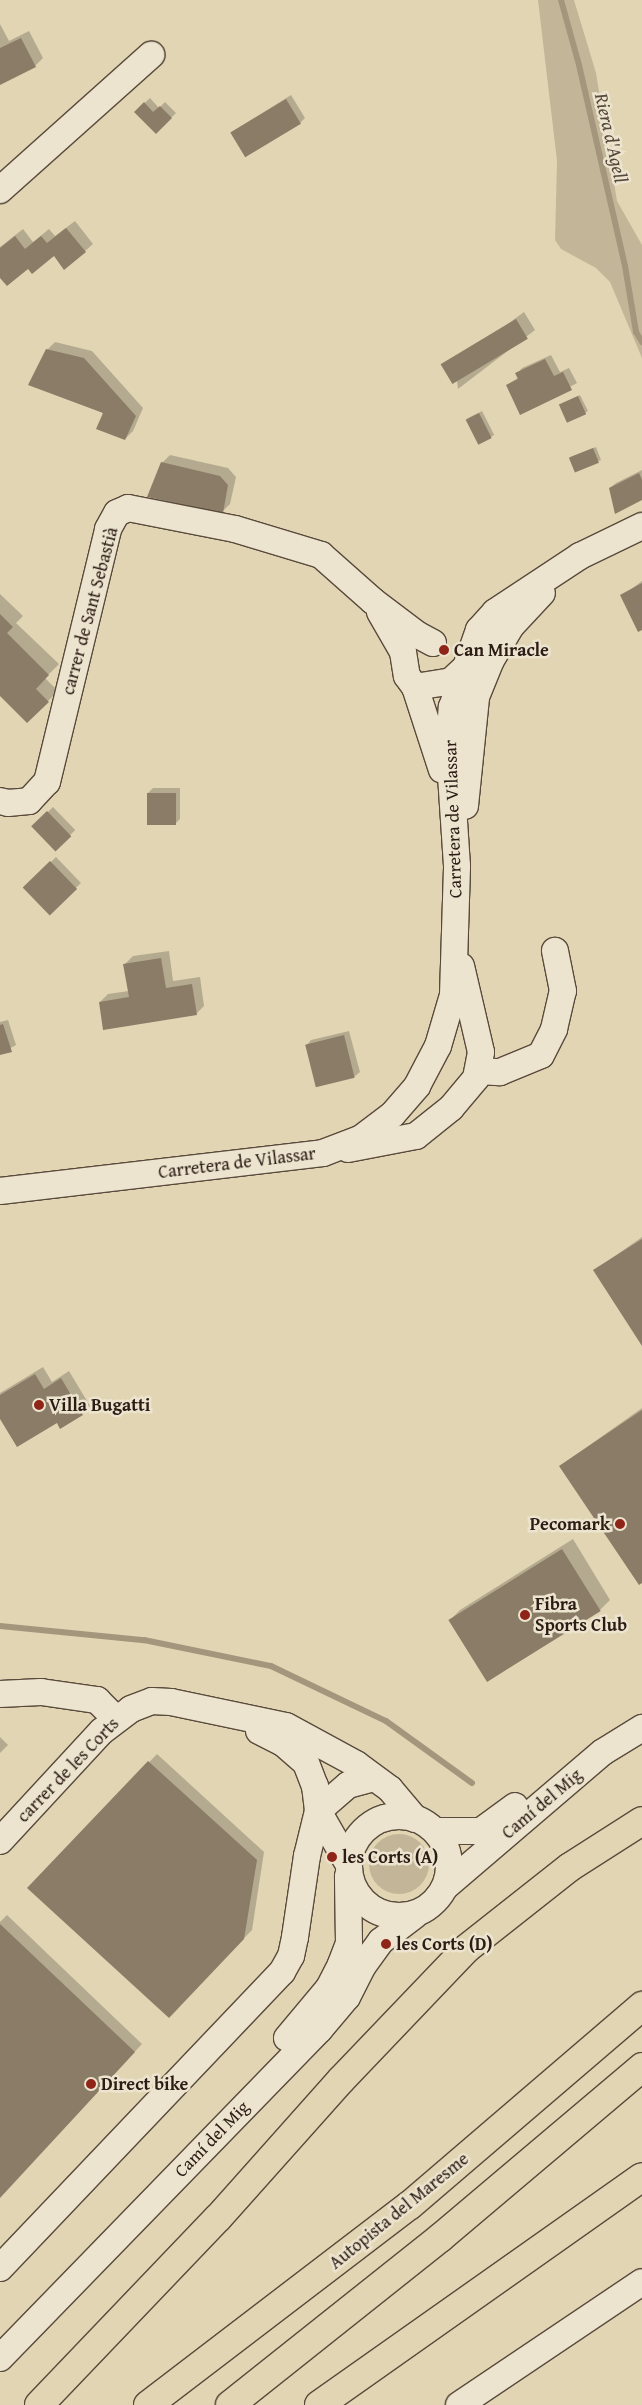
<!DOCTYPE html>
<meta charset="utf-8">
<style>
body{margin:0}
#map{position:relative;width:642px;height:2405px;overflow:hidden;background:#e2d5b3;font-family:"Gentium Book Plus",serif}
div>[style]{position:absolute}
.green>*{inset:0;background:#c3b698}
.round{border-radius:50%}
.shadow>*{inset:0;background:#0003;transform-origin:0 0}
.stream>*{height:6px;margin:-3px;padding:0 3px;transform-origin:3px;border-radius:3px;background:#a4967d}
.building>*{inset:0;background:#8a7c67;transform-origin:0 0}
.roads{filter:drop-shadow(1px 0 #594a3c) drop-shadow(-1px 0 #594a3c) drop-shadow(0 1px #594a3c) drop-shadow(0 -1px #594a3c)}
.minor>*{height:26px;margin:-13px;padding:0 13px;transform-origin:13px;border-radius:13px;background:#ece4ce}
.minor>.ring{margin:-13px;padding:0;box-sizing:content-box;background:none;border:26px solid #ece4ce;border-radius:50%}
.highway>*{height:28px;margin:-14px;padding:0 14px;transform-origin:14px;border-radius:14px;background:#e2d5b3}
.dots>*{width:14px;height:14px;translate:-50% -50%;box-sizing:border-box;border:2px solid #ece4ce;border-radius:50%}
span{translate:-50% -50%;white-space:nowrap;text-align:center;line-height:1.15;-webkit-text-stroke:5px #ece4ce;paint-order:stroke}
.street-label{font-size:18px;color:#2b1c15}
.poi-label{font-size:18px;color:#2b1c15;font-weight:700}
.left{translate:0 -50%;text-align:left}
.right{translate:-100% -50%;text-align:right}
.water-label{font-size:19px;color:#554739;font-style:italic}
</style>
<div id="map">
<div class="green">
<i style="clip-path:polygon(538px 0,574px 0,596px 73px,617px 201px,642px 245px,642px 358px,610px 282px,596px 268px,561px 249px,555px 240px,557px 161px)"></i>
<i class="round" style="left:369px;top:1834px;width:60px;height:60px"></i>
</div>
<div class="shadow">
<i style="clip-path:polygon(0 24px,9px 41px,29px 31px,43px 58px,35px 66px,0 83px)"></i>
<i style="clip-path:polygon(291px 95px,305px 118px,300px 123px,232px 132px)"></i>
<i style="clip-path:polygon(150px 98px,159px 108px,165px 102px,176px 113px,156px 133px,135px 112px)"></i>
<i style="clip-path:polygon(75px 221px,93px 244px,85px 251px,54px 255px,0 276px,0 247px,23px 229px,33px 242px,49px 229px,55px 236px)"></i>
<i style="clip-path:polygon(524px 312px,535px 330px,458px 389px,455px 363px)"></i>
<i style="clip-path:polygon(55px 342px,92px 351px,143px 408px,133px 431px,125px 439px,47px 350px)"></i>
<i style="clip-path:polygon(551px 355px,560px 372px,569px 368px,577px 383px,521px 413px,507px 385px,519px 377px,517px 374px,522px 368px)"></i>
<i style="clip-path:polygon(580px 395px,588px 411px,585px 413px,563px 403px)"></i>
<i style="left:482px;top:411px;width:27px;height:17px;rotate:63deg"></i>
<i style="left:596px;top:447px;width:14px;height:28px;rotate:69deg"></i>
<i style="clip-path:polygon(170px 455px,228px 468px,236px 477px,230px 504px,222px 512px,162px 463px)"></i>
<i style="clip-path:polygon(642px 470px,642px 499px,610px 488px,616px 483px)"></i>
<i style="clip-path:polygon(642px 581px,642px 628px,622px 596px)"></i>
<i style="clip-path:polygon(0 594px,23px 616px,16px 623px,59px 664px,45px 678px,58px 691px,27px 722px,0 695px)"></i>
<i style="clip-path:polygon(153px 788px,180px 788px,180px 819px,175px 824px,148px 793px)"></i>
<i style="left:53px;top:807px;width:32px;height:28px;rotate:46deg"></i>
<i style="left:56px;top:857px;width:36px;height:44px;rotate:46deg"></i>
<i style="clip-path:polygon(169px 951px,173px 981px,200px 977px,204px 1006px,196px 1014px,100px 1002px,108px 994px,129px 991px,125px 964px,133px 956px)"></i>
<i style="clip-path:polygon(8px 1020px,16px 1045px,0 1054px,0 1022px)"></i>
<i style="clip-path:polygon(349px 1031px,360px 1072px,354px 1077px,306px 1046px,311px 1040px)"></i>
<i style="clip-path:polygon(642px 1237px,642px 1344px,595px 1270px)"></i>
<i style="clip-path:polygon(43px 1367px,52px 1382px,69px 1371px,90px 1406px,61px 1427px,57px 1421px,0 1416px,0 1393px)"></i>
<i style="clip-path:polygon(642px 1408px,642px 1581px,560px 1466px)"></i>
<i style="clip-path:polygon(573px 1539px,610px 1600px,600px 1610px,450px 1620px,460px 1610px)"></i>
<i style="clip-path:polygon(0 1737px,8px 1745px,0 1753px)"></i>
<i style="clip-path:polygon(157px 1754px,264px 1852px,252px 1930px,169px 2016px,28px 1888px)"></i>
<i style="clip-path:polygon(7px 1915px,142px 2044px,0 2197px,0 1922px)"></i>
</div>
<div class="stream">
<i style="left:561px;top:0;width:67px;rotate:74.5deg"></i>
<i style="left:579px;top:65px;width:206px;rotate:77.1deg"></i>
<i style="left:625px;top:266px;width:67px;rotate:80.5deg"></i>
<i style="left:636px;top:332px;width:12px;rotate:59deg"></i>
<i style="left:0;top:1626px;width:145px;rotate:5.6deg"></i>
<i style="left:144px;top:1640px;width:130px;rotate:11.6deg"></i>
<i style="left:271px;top:1666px;width:127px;rotate:25.6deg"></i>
<i style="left:386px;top:1721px;width:106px;rotate:35.8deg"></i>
</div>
<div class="building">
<i style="clip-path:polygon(21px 38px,36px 67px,0 85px,0 48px)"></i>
<i style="left:286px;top:99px;width:29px;height:65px;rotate:59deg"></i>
<i style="clip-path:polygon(144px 102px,153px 112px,160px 106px,172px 118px,156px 134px,134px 112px)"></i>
<i style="clip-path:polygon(66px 228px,86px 252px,64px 270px,54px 256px,32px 274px,28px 269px,7px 286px,0 278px,0 248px,15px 236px,25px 249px,41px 236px,47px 243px)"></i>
<i style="left:516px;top:319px;width:23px;height:88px;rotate:59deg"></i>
<i style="clip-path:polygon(46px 349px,84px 358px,136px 416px,125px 440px,96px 429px,103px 413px,28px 385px)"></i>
<i style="clip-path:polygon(545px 359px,554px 376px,563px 372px,572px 390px,520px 415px,506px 385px,518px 379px,515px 373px)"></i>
<i style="left:578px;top:396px;width:20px;height:21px;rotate:66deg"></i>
<i style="left:479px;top:413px;width:28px;height:15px;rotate:63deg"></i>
<i style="left:593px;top:448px;width:16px;height:26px;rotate:68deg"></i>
<i style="clip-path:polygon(161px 462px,220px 476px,228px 485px,223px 513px,147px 497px)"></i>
<i style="clip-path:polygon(639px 473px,642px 480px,642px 500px,615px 514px,609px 488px)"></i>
<i style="clip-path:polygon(642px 583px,642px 630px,638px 632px,620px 595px)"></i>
<i style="clip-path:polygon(0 614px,13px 627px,7px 633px,49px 675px,36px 689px,49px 702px,27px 723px,0 696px)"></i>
<i style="left:147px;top:793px;width:29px;height:32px"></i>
<i style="left:47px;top:811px;width:35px;height:22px;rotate:46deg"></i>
<i style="left:50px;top:861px;width:39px;height:38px;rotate:46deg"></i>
<i style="clip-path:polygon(161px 958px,166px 988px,192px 984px,197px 1015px,103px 1030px,99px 1002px,129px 997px,123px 964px)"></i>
<i style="clip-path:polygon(3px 1024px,12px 1052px,0 1055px,0 1025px)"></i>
<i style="left:344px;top:1035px;width:44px;height:40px;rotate:76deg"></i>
<i style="clip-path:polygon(642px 1239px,642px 1346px,593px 1270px)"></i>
<i style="clip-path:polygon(35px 1374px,44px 1389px,61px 1378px,83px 1415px,60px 1429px,57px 1423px,17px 1447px,0 1419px,0 1395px)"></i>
<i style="clip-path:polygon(642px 1410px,642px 1583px,639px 1585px,559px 1466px)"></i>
<i style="left:562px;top:1549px;width:73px;height:134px;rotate:58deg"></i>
<i style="clip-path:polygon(148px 1761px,257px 1860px,244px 1939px,169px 2018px,27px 1888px)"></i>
<i style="clip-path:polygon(0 1924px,135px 2052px,0 2198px)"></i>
</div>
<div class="roads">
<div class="minor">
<i style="left:0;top:190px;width:203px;rotate:-41.8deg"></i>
<i style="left:380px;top:612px;width:46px;rotate:60.1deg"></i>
<i style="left:403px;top:652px;width:24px;rotate:81deg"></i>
<i style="left:407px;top:676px;width:14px;rotate:54deg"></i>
<i style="left:415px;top:687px;width:87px;rotate:72deg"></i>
<i style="left:415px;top:687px;width:36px;rotate:-9deg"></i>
<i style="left:451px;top:681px;width:25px;rotate:-43deg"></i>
<i style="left:0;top:801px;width:8px;rotate:14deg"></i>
<i style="left:8px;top:803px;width:21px;rotate:-5deg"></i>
<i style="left:29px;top:801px;width:26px;rotate:-47deg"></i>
<i style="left:47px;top:782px;width:260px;rotate:-76.4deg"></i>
<i style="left:108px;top:529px;width:18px;rotate:-61deg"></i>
<i style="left:117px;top:513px;width:12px;rotate:-24deg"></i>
<i style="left:128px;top:508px;width:109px;rotate:11.1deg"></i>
<i style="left:235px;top:529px;width:90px;rotate:16.8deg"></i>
<i style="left:321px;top:555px;width:69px;rotate:41.5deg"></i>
<i style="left:373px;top:601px;width:56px;rotate:37.1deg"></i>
<i style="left:418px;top:635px;width:17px;rotate:28deg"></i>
<i style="left:465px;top:806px;width:110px;rotate:-84.2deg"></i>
<i style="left:476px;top:697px;width:38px;rotate:-68deg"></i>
<i style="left:490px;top:662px;width:42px;rotate:-59.7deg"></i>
<i style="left:511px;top:626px;width:45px;rotate:-46.8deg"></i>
<i style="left:478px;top:1071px;width:22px;rotate:3deg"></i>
<i style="left:500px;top:1072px;width:44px;rotate:-22.5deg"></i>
<i style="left:541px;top:1055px;width:29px;rotate:-63deg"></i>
<i style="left:554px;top:1029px;width:39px;rotate:-77deg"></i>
<i style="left:563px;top:991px;width:41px;rotate:-101.3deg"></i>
<i style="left:348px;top:1149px;width:69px;rotate:-10.8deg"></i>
<i style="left:416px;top:1136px;width:45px;rotate:-38.7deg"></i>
<i style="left:451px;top:1108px;width:39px;rotate:-50deg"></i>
<i style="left:476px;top:1078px;width:26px;rotate:-79deg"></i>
<i style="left:481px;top:1052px;width:88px;rotate:-103.1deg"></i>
<i style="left:0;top:1191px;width:325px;rotate:-6.7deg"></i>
<i style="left:323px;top:1153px;width:40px;rotate:-21deg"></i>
<i style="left:360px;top:1139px;width:41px;rotate:-37.1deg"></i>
<i style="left:393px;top:1114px;width:37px;rotate:-49deg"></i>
<i style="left:417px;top:1086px;width:45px;rotate:-62.3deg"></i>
<i style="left:438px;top:1046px;width:53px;rotate:-73.6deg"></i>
<i style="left:453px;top:995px;width:129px;rotate:-88.2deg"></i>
<i style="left:457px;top:866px;width:120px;rotate:-93.8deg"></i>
<i style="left:449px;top:746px;width:39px;rotate:-86deg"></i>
<i style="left:452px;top:707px;width:82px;rotate:-70.7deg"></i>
<i style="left:479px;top:630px;width:24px;rotate:-48deg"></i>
<i style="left:495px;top:612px;width:102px;rotate:-33.4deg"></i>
<i style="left:580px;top:556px;width:69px;rotate:-25.8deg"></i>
<i style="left:0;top:1694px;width:41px;rotate:-2.8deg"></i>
<i style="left:41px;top:1692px;width:57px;rotate:8.1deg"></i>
<i style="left:97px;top:1700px;width:27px;rotate:45deg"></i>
<i style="left:259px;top:1731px;width:27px;rotate:27deg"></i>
<i style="left:283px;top:1743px;width:30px;rotate:41deg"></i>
<i style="left:306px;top:1763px;width:25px;rotate:69deg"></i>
<i style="left:315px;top:1786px;width:25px;rotate:83deg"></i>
<i style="left:318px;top:1811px;width:62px;rotate:60.1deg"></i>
<i style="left:318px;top:1811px;width:40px;rotate:-41deg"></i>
<i style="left:348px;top:1785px;width:27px;rotate:-15deg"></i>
<i class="ring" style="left:349px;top:1816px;width:74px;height:74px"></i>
<i style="left:435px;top:1831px;width:46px"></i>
<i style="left:481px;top:1831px;width:42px;rotate:-36.3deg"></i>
<i style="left:0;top:1841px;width:150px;rotate:-47.2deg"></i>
<i style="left:102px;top:1731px;width:36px;rotate:-37deg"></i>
<i style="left:131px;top:1709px;width:22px;rotate:-21deg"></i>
<i style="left:152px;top:1701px;width:19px;rotate:3deg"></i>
<i style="left:171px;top:1702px;width:117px;rotate:11.8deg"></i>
<i style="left:286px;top:1726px;width:80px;rotate:28.5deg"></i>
<i style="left:356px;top:1764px;width:42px;rotate:36.3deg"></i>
<i style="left:390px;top:1789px;width:39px;rotate:50deg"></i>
<i style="left:446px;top:1886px;width:206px;rotate:-40.5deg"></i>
<i style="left:603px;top:1752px;width:46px;rotate:-31.6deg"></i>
<i style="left:287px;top:2038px;width:65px;rotate:-50deg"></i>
<i style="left:329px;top:1988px;width:27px;rotate:-63deg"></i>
<i style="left:341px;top:1964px;width:22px;rotate:-69deg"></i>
<i style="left:349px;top:1943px;width:67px;rotate:-90.9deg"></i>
<i style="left:0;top:2268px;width:409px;rotate:-46.4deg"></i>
<i style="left:282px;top:1972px;width:18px;rotate:-61deg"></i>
<i style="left:291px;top:1956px;width:19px;rotate:-78deg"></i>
<i style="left:295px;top:1937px;width:82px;rotate:-81.6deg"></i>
<i style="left:307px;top:1856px;width:46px;rotate:-76.3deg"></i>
<i style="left:0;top:2358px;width:458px;rotate:-45.8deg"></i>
<i style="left:319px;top:2030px;width:43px;rotate:-49.7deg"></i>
<i style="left:347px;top:1997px;width:34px;rotate:-63deg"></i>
<i style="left:362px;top:1967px;width:32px;rotate:-54deg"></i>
<i style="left:381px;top:1941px;width:43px;rotate:-37.4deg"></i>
<i style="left:459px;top:2405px;width:220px;rotate:-33.9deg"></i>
</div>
<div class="highway">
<i style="left:39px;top:2405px;width:259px;rotate:-46.3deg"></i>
<i style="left:218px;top:2218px;width:185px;rotate:-48.3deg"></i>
<i style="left:341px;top:2080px;width:181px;rotate:-46.3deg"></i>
<i style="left:466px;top:1949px;width:132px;rotate:-38.3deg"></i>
<i style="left:570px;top:1867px;width:85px;rotate:-32.6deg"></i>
<i style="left:148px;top:2405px;width:330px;rotate:-37.4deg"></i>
<i style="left:410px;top:2205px;width:306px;rotate:-40.6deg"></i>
<i style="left:230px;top:2405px;width:268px;rotate:-38.5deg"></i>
<i style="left:440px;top:2238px;width:265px;rotate:-40.2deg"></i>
<i style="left:319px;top:2405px;width:395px;rotate:-35.2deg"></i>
</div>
</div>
<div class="dots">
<i style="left:444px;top:650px;background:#8f2418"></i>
<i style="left:39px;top:1405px;background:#8f2418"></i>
<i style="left:620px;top:1524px;background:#8f2418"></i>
<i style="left:525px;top:1615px;background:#8f2418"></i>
<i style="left:332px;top:1857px;background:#8f2418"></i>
<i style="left:386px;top:1944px;background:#8f2418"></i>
<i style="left:91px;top:2084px;background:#8f2418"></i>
</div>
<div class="street-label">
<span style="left:90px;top:611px;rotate:-75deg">carrer de Sant Sebastià</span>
<span style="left:453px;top:819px;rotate:-92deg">Carretera de Vilassar</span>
<span style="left:237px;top:1163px;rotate:-7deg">Carretera de Vilassar</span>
<span style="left:68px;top:1770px;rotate:-46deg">carrer de les Corts</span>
<span style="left:542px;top:1804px;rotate:-40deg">Camí del Mig</span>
<span style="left:212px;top:2139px;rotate:-46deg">Camí del Mig</span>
<span style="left:399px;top:2211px;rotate:-39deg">Autopista del Maresme</span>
</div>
<div class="poi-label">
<span class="left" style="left:454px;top:650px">Can Miracle</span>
<span class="left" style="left:49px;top:1405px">Villa Bugatti</span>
<span class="right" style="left:610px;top:1524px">Pecomark</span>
<span class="left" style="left:535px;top:1615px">Fibra<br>Sports Club</span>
<span class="left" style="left:342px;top:1857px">les Corts (A)</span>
<span class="left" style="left:396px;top:1944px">les Corts (D)</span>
<span class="left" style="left:101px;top:2084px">Direct bike</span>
</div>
<div class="water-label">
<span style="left:611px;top:138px;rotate:77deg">Riera d'Agell</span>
</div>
</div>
